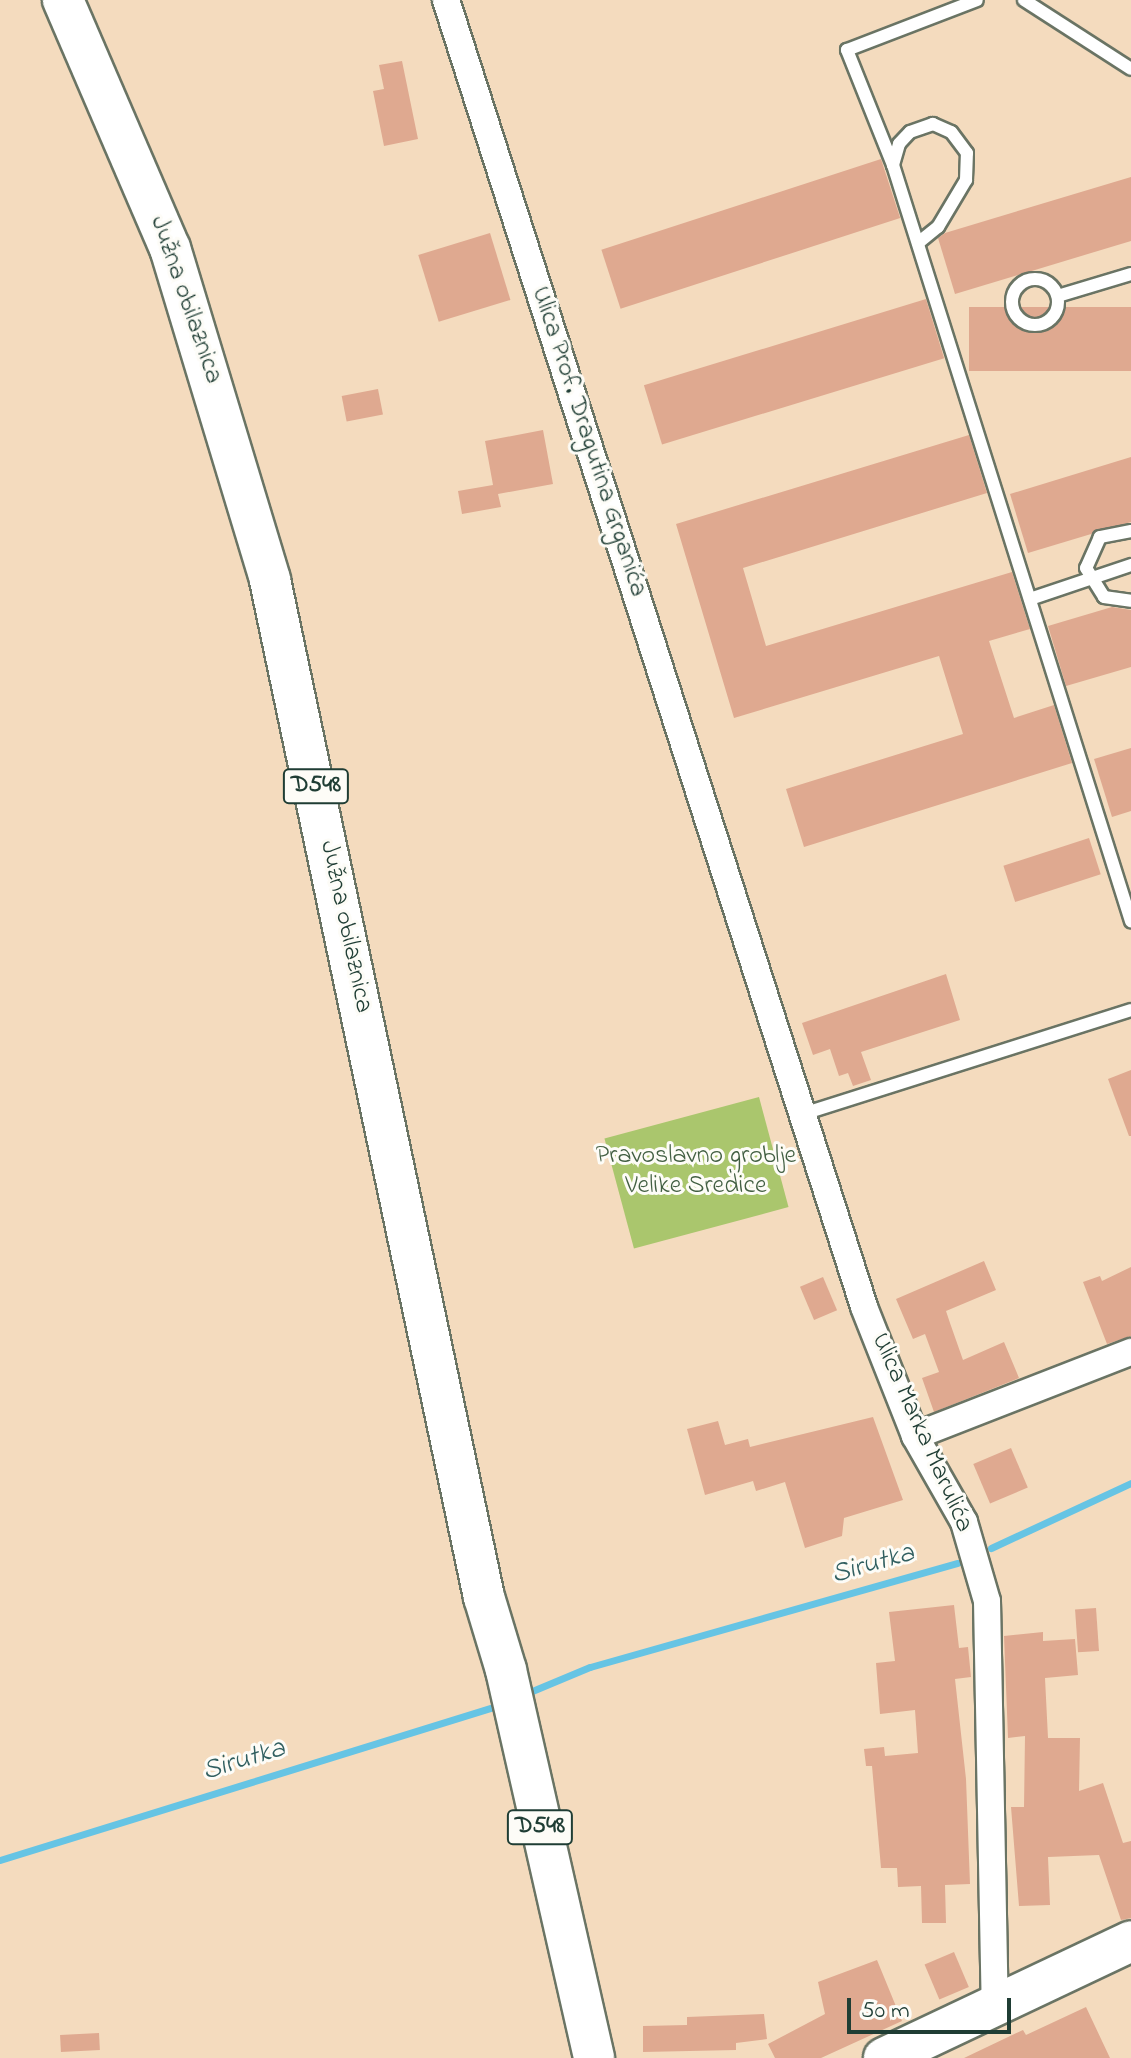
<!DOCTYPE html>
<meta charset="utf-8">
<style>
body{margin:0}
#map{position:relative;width:1131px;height:2058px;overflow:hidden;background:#f4dbbe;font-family:"Indie Flower",sans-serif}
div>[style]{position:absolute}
.green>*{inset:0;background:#aac66d;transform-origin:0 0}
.stream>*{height:7px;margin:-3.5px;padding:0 3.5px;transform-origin:3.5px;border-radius:3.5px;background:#66c4e4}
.building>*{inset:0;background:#dfa990;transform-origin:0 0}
.roads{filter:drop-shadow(2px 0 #6a7464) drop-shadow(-2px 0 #6a7464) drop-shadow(0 2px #6a7464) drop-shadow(0 -2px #6a7464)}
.lane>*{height:12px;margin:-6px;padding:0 6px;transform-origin:6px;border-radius:6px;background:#fff}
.lane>.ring{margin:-6px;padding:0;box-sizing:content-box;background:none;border:12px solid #fff;border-radius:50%}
.street>*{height:26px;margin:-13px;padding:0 13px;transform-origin:13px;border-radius:13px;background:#fff}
.primary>*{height:40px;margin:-20px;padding:0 20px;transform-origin:20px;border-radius:20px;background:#fff}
span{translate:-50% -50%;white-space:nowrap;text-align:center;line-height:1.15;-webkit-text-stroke:6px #fdfcf7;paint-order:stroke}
.shield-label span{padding:2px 6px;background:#fdfcf7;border:2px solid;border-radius:6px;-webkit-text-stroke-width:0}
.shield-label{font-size:24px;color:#1f3d34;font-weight:700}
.street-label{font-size:26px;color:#1f3d34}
.park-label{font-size:26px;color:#425f42}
.water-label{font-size:28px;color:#315f60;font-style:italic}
.scale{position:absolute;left:847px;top:1998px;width:164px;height:36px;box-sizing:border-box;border:4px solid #1f3d34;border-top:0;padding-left:10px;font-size:24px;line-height:28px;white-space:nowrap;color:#1f3d34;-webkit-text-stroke:6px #fdfcf7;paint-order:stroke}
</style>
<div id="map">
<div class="green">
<i style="left:759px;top:1097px;width:114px;height:160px;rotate:75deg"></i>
</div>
<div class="stream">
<i style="left:991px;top:1548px;width:154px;rotate:-24.9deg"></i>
<i style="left:525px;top:1694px;width:70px;rotate:-22.6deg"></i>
<i style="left:590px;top:1667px;width:382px;rotate:-15.8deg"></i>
<i style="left:0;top:1860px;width:523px;rotate:-17.22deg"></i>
</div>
<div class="building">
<i style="clip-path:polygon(402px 61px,418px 139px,384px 146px,373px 91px,384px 89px,379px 65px)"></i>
<i style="left:881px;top:159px;width:62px;height:294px;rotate:72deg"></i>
<i style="clip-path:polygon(1131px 177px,1131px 241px,955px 294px,938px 238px,945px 233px)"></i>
<i style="left:490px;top:233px;width:70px;height:75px;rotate:73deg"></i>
<i style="left:926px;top:299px;width:62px;height:295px;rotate:73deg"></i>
<i style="left:1131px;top:307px;width:64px;height:162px;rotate:90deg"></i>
<i style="left:378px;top:389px;width:26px;height:37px;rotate:79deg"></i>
<i style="clip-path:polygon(543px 430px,553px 484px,498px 494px,501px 507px,462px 514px,458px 491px,493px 485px,485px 441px)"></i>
<i style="clip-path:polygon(969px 435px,987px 493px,743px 568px,766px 646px,1012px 572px,1030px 629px,989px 641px,1014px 718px,1054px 705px,1072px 763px,804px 847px,786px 789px,963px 734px,939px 656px,734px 718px,676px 524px)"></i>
<i style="clip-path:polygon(1131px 457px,1131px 522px,1028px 553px,1010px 494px)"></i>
<i style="clip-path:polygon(1112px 607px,1131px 610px,1131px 667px,1066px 686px,1048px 626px)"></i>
<i style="clip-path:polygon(1131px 748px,1131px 811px,1112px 817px,1094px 759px)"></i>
<i style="left:1089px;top:838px;width:38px;height:90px;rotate:72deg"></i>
<i style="clip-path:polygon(946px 974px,960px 1020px,861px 1052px,871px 1080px,853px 1086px,848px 1073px,839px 1076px,830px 1049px,813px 1055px,802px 1023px)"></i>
<i style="clip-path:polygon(1131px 1070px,1131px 1136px,1129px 1136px,1108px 1079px)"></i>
<i style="clip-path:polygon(984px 1261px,996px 1290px,946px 1311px,950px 1323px,963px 1360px,1004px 1342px,1019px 1378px,934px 1412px,922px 1378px,939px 1372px,925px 1334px,913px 1339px,896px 1299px)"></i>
<i style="clip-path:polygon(1131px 1267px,1131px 1336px,1107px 1344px,1083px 1282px,1100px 1276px,1102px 1281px)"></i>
<i style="left:823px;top:1277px;width:36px;height:25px;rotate:67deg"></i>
<i style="clip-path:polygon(873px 1417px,903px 1500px,844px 1518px,842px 1536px,805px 1548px,785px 1482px,756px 1491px,753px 1481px,705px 1495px,687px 1429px,718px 1421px,725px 1445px,748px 1439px,750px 1447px)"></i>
<i style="left:1011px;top:1448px;width:43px;height:41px;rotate:67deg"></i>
<i style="clip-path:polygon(954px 1605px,959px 1648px,968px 1647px,971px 1677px,955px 1679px,966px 1779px,970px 1884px,945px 1885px,946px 1923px,922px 1923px,921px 1886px,898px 1887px,897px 1868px,881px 1868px,872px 1766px,866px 1766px,864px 1749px,884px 1747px,885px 1756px,918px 1753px,915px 1710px,880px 1714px,876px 1663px,895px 1661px,889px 1612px)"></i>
<i style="left:1096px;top:1608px;width:43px;height:21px;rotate:86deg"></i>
<i style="clip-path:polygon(1043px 1632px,1043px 1641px,1075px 1639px,1078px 1675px,1045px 1678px,1048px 1738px,1080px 1738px,1079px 1791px,1103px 1783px,1123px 1843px,1131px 1841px,1131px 1918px,1121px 1920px,1099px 1855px,1048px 1857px,1050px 1905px,1019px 1906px,1011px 1807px,1024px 1807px,1025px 1736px,1008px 1738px,1004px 1636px)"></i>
<i style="left:954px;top:1952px;width:38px;height:32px;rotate:67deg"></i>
<i style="clip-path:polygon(877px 1960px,902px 2021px,821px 2058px,775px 2058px,768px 2044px,825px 2014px,818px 1982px)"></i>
<i style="clip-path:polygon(1086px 2007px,1110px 2058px,964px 2058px,1023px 2030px,1026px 2035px)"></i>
<i style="clip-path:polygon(764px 2014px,767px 2039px,736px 2043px,736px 2050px,643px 2052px,643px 2026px,687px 2025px,687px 2017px)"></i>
<i style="left:99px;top:2033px;width:17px;height:39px;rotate:87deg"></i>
</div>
<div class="roads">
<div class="lane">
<i style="left:1024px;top:0;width:127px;rotate:32.8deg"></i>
<i style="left:893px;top:165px;width:124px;rotate:-111.8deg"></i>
<i style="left:847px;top:50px;width:139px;rotate:-21deg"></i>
<i style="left:918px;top:243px;width:26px;rotate:-39deg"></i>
<i style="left:938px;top:227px;width:55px;rotate:-59.2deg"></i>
<i style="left:966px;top:180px;width:27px;rotate:-88deg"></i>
<i style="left:967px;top:153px;width:26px;rotate:-127deg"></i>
<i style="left:951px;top:132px;width:20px;rotate:-156deg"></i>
<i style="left:933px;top:124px;width:24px;rotate:161deg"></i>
<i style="left:910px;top:132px;width:16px;rotate:133deg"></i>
<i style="left:899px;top:144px;width:22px;rotate:106deg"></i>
<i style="left:893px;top:165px;width:793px;rotate:72.53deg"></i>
<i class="ring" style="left:1012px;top:279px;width:34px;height:34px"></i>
<i style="left:1061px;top:295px;width:73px;rotate:-16.7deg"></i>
<i style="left:1131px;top:531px;width:32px;rotate:169deg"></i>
<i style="left:1100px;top:537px;width:34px;rotate:114deg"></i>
<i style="left:1086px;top:568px;width:34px;rotate:58deg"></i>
<i style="left:1104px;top:597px;width:27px;rotate:8deg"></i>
<i style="left:1030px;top:599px;width:107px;rotate:-18.6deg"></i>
<i style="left:803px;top:1114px;width:344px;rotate:-17.6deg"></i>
</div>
<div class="street">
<i style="left:446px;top:0;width:1372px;rotate:72.26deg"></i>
<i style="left:864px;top:1307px;width:139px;rotate:68.4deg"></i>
<i style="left:915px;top:1436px;width:99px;rotate:60.3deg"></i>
<i style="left:964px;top:1522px;width:82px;rotate:73.8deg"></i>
<i style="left:987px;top:1601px;width:400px;rotate:88.9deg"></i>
<i style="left:915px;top:1436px;width:232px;rotate:-21.3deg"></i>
</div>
<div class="primary">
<i style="left:63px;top:0;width:270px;rotate:66.7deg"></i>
<i style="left:170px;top:248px;width:347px;rotate:73.2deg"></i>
<i style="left:270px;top:580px;width:1039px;rotate:78.12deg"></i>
<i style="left:484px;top:1597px;width:76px;rotate:73.2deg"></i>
<i style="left:506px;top:1670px;width:398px;rotate:77.2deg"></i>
<i style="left:884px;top:2058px;width:273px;rotate:-25.3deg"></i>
</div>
</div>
<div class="shield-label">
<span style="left:316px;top:786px">D548</span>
<span style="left:540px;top:1827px">D548</span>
</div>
<div class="street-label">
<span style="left:185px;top:300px;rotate:71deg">Južna obilaznica</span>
<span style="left:588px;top:442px;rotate:72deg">Ulica Prof. Dragutina Grganića</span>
<span style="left:345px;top:927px;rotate:78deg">Južna obilaznica</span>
<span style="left:921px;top:1433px;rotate:66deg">Ulica Marka Marulića</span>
</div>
<div class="park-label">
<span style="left:696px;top:1172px">Pravoslavno groblje<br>Velike Sredice</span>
</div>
<div class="water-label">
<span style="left:873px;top:1565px;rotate:-16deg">Sirutka</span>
<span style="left:244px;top:1761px;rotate:-17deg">Sirutka</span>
</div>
<div class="scale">50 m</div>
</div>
